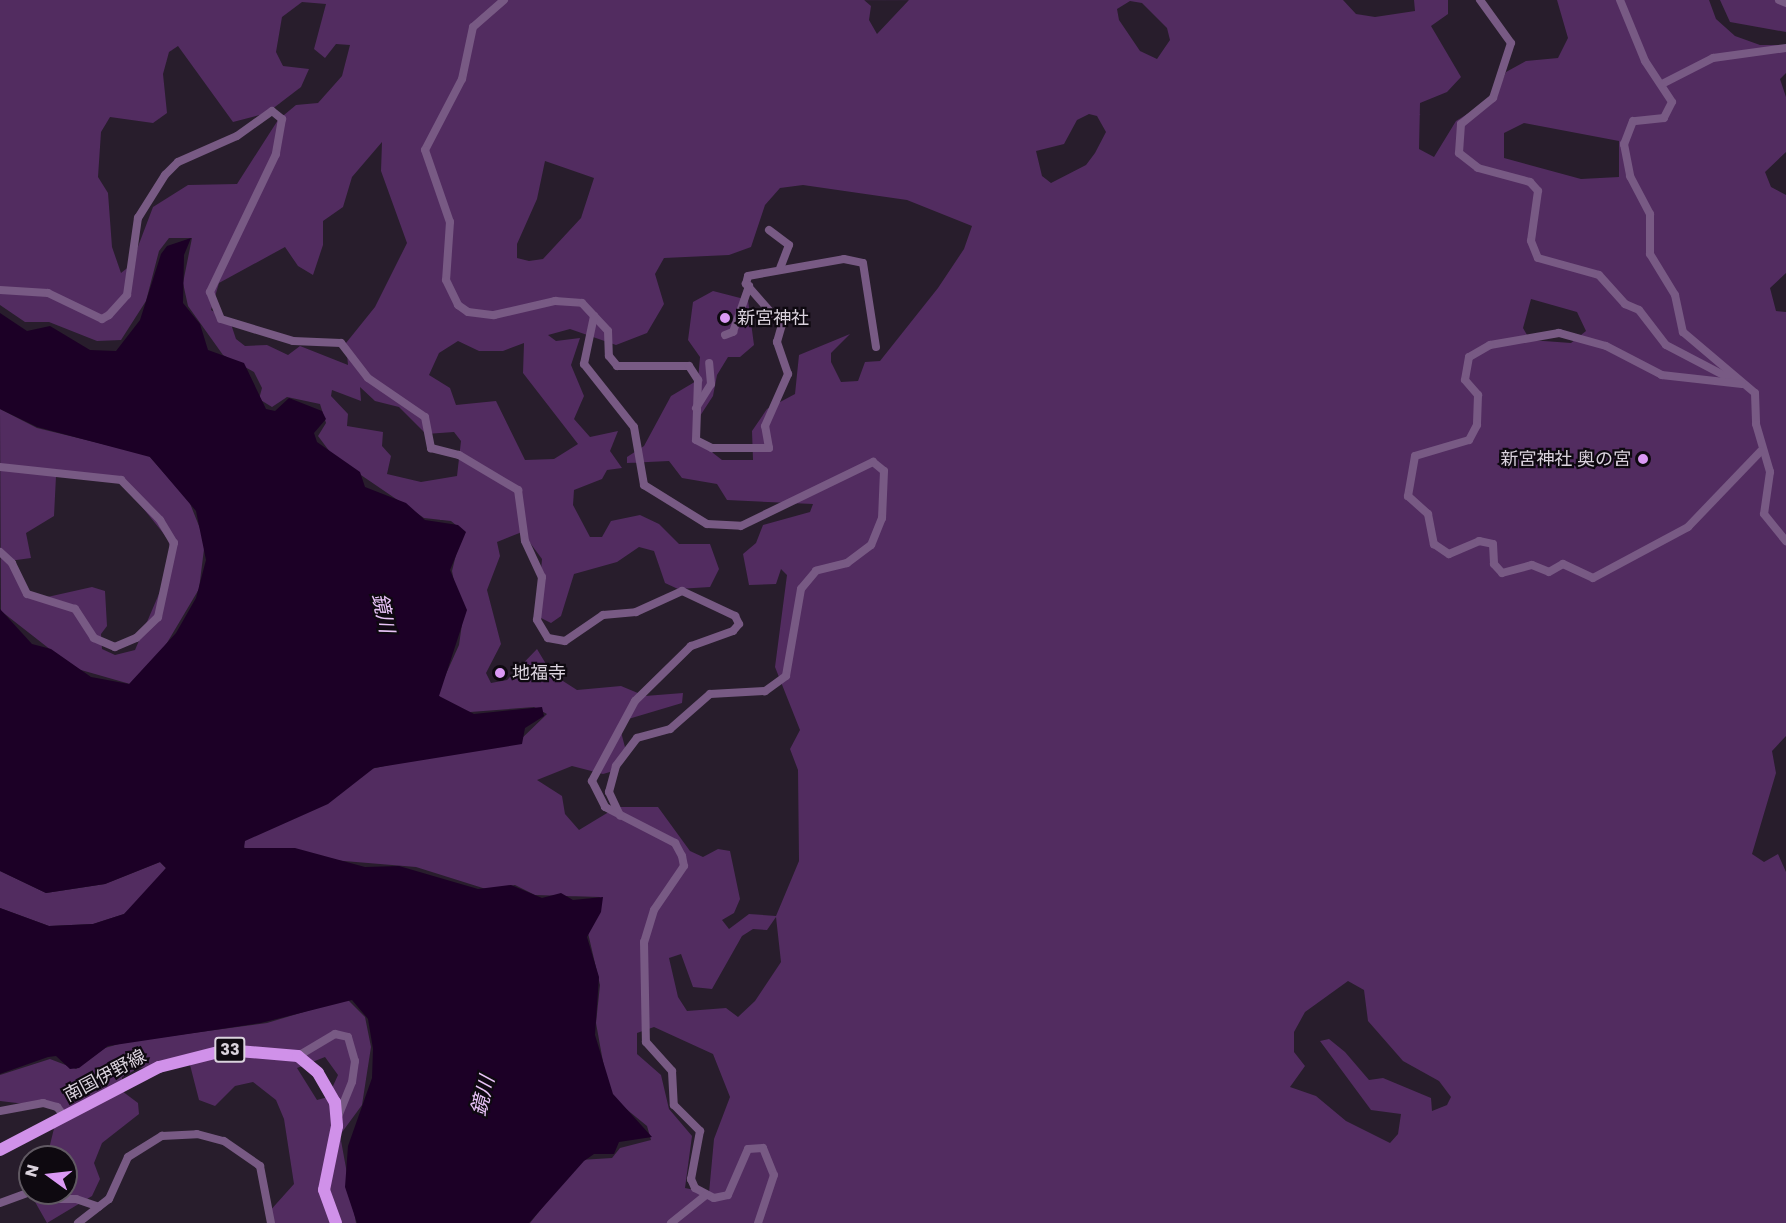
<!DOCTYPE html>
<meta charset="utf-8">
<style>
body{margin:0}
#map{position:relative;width:1786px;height:1223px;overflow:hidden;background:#281d2c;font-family:Poppins,"Noto Sans JP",sans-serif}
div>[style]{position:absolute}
.green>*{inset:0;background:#522c60}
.water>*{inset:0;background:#1c0026}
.minor>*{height:8px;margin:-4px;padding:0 4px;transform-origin:4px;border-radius:4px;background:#785a84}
.primary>*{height:12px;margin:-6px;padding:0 6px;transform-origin:6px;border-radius:6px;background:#d091e9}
.dots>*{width:16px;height:16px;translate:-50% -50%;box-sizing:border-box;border:3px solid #0e0910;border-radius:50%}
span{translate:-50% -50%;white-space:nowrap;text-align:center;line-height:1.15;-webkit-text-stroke:4.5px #0e0910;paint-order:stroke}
.shield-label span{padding:2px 4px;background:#0e0910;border:2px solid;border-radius:4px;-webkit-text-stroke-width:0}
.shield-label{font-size:16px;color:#dad2dd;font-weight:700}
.poi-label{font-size:18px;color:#dad2dd}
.left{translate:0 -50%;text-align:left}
.right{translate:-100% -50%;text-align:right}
.street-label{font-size:18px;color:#dad2dd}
.water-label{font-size:20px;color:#e8c3f7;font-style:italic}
.north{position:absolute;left:18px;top:1145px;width:60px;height:60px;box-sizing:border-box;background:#0e0910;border:2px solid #605962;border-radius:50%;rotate:285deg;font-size:16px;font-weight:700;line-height:24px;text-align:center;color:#dad2dd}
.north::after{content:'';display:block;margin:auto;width:21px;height:27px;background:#db99f5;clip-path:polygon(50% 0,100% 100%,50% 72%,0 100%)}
</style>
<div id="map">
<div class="green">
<i style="clip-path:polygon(evenodd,0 0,864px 0,871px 6px,869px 20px,877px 34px,909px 0,1343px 0,1356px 14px,1375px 17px,1415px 11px,1414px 0,1448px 0,1448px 14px,1431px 26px,1461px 77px,1447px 92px,1420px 103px,1419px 149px,1434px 157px,1456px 121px,1495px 97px,1506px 72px,1526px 61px,1558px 58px,1568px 38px,1557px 0,1709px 0,1716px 19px,1735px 36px,1760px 45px,1786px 45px,1786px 73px,1780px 79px,1786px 97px,1786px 152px,1765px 172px,1771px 187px,1786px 195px,1786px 273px,1770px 288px,1776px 311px,1786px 312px,1786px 736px,1772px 751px,1776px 773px,1752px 854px,1764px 862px,1778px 854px,1786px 872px,1786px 1223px,530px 1223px,580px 1160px,612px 1158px,620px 1148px,651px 1140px,647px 1126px,609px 1095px,596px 1023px,600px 985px,588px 933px,600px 897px,535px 895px,515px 885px,486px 889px,416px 867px,247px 853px,242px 842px,362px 771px,474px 746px,517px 743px,547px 714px,534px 707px,470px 712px,452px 708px,437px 694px,459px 645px,462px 624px,452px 571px,462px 530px,451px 521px,424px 518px,333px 456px,318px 436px,326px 423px,320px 404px,287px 397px,272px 407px,259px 399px,262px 388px,254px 372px,223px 355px,188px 306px,183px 283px,192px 238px,169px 238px,159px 251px,146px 301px,121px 340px,97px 341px,49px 322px,25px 322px,0 305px,0 0,1130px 1px,1142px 3px,1167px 28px,1170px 40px,1157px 59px,1140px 51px,1119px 20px,1117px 9px,1130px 1px,0 0,302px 2px,326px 4px,314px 49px,325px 58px,336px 44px,350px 45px,342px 76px,318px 103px,296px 105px,278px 120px,237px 184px,188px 185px,153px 207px,131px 265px,121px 273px,112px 247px,108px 193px,98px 177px,101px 132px,110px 117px,153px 123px,167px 113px,163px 74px,169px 52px,178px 46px,233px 122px,267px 113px,301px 87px,309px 69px,283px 66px,276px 52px,282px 17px,302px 2px,0 0,1089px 114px,1097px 116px,1106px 132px,1095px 153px,1086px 165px,1051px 183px,1042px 176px,1036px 151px,1064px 144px,1077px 120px,1089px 114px,0 0,1524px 123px,1619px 141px,1619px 177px,1581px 179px,1504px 158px,1504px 133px,1524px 123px,0 0,382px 142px,381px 171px,407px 243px,375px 307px,346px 343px,348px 365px,300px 346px,288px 355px,267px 345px,245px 346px,236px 339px,230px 321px,211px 310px,219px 283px,285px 247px,298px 266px,313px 275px,323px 245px,323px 221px,343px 207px,352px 177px,382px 142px,0 0,545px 161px,594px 178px,581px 218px,543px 259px,529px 261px,517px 258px,517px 244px,537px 199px,545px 161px,0 0,803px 185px,907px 200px,972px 226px,964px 249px,938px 288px,880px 361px,865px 362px,858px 381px,841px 382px,831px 362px,831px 353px,850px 334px,799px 355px,795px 394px,767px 409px,752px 431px,753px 460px,722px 460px,699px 442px,700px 416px,713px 396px,717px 375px,728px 357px,740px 357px,754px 345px,748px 300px,713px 291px,693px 302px,688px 340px,700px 357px,698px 380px,671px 396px,644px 446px,627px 457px,627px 463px,669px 461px,682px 478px,717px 484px,727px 500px,813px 504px,810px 512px,763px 525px,756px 543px,743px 554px,749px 585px,776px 584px,781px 569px,787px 575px,775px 667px,800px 730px,790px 749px,798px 770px,799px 861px,776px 916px,749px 914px,729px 929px,722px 920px,734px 913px,740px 899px,730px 851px,718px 849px,703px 857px,690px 851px,658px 807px,617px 807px,579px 830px,565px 814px,562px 796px,537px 780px,572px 766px,603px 774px,617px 770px,626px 751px,621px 732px,625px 720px,682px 703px,683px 693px,645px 696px,621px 686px,577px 690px,552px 674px,537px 649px,507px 680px,491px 683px,486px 673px,501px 644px,487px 590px,500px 556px,497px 542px,522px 532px,542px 559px,537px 616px,551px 623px,561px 616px,574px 574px,617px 562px,639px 547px,654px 551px,665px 583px,678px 589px,710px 587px,719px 569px,710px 544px,679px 544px,659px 524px,640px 515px,611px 521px,602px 537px,590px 537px,573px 505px,574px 490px,602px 479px,607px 470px,622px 468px,610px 451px,618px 431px,590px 437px,574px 419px,584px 396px,571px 365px,580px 338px,556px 341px,548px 335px,570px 329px,616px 345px,647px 333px,664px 304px,655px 274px,664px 258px,729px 255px,751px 247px,765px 205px,780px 188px,803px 185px,0 0,1531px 299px,1577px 312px,1586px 331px,1571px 343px,1530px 340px,1523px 328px,1531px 299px,0 0,458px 341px,479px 351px,503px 351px,524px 343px,523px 373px,578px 444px,554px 459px,525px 460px,496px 401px,456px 405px,450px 388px,429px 375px,439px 353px,458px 341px,0 0,360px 387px,375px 401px,399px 407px,426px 434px,454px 432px,461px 441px,457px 476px,421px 482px,387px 474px,391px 456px,382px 446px,383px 432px,347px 426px,348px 414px,331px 396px,332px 390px,361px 401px,360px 387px,0 0,776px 917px,781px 962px,755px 1001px,738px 1017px,726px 1008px,687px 1011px,678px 997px,669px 958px,681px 954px,693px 987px,712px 989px,742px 936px,753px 929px,767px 930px,776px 917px,0 0,1348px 981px,1364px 990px,1368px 1021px,1403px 1061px,1439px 1081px,1451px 1097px,1447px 1105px,1432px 1111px,1431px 1098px,1383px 1078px,1369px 1080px,1345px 1052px,1329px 1039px,1320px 1041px,1371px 1110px,1401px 1114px,1398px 1134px,1390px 1143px,1346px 1121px,1316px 1096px,1290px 1087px,1305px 1066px,1294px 1052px,1294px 1032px,1305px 1012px,1348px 981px,0 0,654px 1027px,713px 1054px,730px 1097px,714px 1139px,709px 1193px,685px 1188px,692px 1136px,669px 1109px,661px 1075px,637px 1054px,637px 1033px,654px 1027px)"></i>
<i style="clip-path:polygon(1720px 0,1786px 0,1786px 32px,1730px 22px)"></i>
<i style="clip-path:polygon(evenodd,0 409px,37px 428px,148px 455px,189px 501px,205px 541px,199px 589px,158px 658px,130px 684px,74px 668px,1px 611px,0 409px,56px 476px,121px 481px,168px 539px,173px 561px,135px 650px,115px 655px,102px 649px,101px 634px,107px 626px,105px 591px,92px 587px,34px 600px,9px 561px,31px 558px,26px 533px,54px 516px,56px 476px)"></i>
<i style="clip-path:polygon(160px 862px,166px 868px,148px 893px,124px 914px,93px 924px,49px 926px,0 908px,0 871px,46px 893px,105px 884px)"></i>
<i style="clip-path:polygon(evenodd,347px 999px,365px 1017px,371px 1047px,362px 1105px,340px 1135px,356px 1223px,271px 1223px,268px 1213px,294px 1184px,284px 1119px,276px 1100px,253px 1082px,235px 1086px,215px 1106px,199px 1100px,190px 1065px,139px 1068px,122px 1077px,122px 1091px,138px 1103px,139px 1114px,102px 1143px,94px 1163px,100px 1179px,92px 1196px,47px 1223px,30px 1193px,66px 1193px,66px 1157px,47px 1157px,59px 1108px,0 1101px,0 1075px,50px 1059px,76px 1069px,105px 1048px,126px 1042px,267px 1023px,347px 999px,325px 1057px,338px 1075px,328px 1097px,317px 1100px,297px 1068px,325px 1057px)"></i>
</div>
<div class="water">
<i style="clip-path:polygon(191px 238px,184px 255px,183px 303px,200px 324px,208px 350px,244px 363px,266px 409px,275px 411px,289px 398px,322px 411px,326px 419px,314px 433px,317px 442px,360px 472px,365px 487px,406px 503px,425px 520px,458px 525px,466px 532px,450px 570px,467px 610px,439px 696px,474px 714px,542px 707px,544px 716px,525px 728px,522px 744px,374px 768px,328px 804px,245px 841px,244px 848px,295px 848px,365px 867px,399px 866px,478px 889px,511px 885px,542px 898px,561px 893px,573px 900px,603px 897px,601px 912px,587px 937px,599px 977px,595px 1035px,613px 1094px,652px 1137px,619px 1142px,614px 1154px,594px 1154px,584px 1161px,529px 1223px,357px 1223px,345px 1187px,348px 1146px,372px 1078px,373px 1049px,368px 1019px,352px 1000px,261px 1023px,108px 1046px,79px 1068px,70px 1069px,56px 1056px,48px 1057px,0 1074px,0 908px,49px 926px,93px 924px,124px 914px,166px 868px,160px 862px,105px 884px,46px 893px,0 871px,0 609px,32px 644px,51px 649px,91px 677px,129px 684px,176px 633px,196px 598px,206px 560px,196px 511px,150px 457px,37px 427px,0 409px,0 313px,27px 331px,50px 326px,90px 350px,116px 351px,140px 320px,161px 254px,167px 246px)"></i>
</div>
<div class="minor">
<i style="left:504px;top:0;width:41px;rotate:138.9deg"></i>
<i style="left:473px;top:27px;width:53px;rotate:101.9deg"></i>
<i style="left:462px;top:79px;width:80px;rotate:117.5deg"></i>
<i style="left:425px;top:150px;width:76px;rotate:70.9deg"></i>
<i style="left:450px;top:222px;width:58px;rotate:93.9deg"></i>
<i style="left:446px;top:280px;width:28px;rotate:64deg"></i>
<i style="left:458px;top:305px;width:12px;rotate:35deg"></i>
<i style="left:468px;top:312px;width:26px;rotate:7deg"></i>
<i style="left:494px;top:315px;width:63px;rotate:-12.9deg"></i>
<i style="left:555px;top:301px;width:27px;rotate:4deg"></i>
<i style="left:582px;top:303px;width:38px;rotate:47deg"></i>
<i style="left:608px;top:331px;width:25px;rotate:88deg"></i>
<i style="left:609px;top:356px;width:13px;rotate:51deg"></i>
<i style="left:617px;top:366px;width:72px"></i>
<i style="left:689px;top:366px;width:17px;rotate:57deg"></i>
<i style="left:698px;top:380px;width:60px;rotate:91.9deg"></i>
<i style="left:696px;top:440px;width:18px;rotate:27deg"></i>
<i style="left:712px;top:448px;width:57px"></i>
<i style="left:769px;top:448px;width:22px;rotate:-100deg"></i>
<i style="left:765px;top:426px;width:57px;rotate:-66.1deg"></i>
<i style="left:788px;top:374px;width:34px;rotate:-109deg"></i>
<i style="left:777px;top:342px;width:18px;rotate:-74deg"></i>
<i style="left:782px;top:325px;width:55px;rotate:-131.3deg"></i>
<i style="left:746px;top:284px;width:8px;rotate:-76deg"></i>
<i style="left:748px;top:276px;width:97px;rotate:-10deg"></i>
<i style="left:844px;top:259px;width:19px;rotate:12deg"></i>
<i style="left:863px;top:263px;width:85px;rotate:81.2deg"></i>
<i style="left:1480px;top:0;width:53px;rotate:54.2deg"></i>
<i style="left:1511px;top:43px;width:58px;rotate:108.1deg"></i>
<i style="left:1493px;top:98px;width:41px;rotate:140.9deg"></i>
<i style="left:1461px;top:124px;width:29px;rotate:94deg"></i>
<i style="left:1459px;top:153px;width:24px;rotate:38deg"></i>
<i style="left:1478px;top:168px;width:54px;rotate:15.1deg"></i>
<i style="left:1530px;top:182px;width:12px;rotate:48deg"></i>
<i style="left:1538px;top:191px;width:50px;rotate:98deg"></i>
<i style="left:1531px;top:241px;width:18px;rotate:68deg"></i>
<i style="left:1538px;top:258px;width:63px;rotate:15.6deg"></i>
<i style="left:1599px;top:275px;width:39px;rotate:48deg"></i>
<i style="left:1625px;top:304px;width:15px;rotate:23deg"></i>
<i style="left:1639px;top:310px;width:44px;rotate:52.4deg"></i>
<i style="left:1666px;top:345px;width:76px;rotate:27.6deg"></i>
<i style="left:1620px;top:0;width:66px;rotate:67.7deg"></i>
<i style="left:1645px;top:61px;width:49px;rotate:56.6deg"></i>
<i style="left:1672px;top:102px;width:18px;rotate:117deg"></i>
<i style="left:1664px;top:118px;width:31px;rotate:174deg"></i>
<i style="left:1633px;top:121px;width:25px;rotate:111deg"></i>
<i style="left:1624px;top:144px;width:33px;rotate:79deg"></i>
<i style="left:1630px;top:176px;width:43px;rotate:62.2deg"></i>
<i style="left:1650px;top:214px;width:40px;rotate:90deg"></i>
<i style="left:1650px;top:254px;width:48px;rotate:58.6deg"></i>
<i style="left:1675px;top:295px;width:38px;rotate:78deg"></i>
<i style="left:1683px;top:332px;width:94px;rotate:40.3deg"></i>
<i style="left:1755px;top:393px;width:31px;rotate:88deg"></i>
<i style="left:1756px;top:424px;width:50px;rotate:73.7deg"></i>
<i style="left:1770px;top:472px;width:42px;rotate:98.1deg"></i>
<i style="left:1764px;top:514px;width:35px;rotate:51deg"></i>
<i style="left:1779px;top:0;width:8px;rotate:23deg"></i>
<i style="left:1664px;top:83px;width:55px;rotate:-27deg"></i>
<i style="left:1713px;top:58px;width:74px;rotate:-7.8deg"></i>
<i style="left:769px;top:230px;width:25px;rotate:37deg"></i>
<i style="left:789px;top:245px;width:26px;rotate:111deg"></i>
<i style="left:0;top:290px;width:48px;rotate:3.6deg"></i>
<i style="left:48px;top:293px;width:60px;rotate:25.7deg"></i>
<i style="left:102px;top:319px;width:8px;rotate:-30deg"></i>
<i style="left:109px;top:315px;width:27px;rotate:-48deg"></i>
<i style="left:127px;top:295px;width:78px;rotate:-81.9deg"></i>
<i style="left:138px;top:218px;width:51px;rotate:-57.9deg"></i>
<i style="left:165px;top:175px;width:18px;rotate:-45deg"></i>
<i style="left:178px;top:162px;width:64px;rotate:-23.8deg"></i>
<i style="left:237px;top:136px;width:43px;rotate:-35.5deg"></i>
<i style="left:272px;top:111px;width:13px;rotate:39deg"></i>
<i style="left:282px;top:119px;width:36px;rotate:100deg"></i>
<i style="left:276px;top:154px;width:153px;rotate:115.6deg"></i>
<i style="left:210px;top:292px;width:29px;rotate:68deg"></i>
<i style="left:221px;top:319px;width:75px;rotate:17deg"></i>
<i style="left:293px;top:341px;width:48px;rotate:2.4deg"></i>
<i style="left:341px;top:343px;width:44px;rotate:52.4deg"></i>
<i style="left:368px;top:378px;width:69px;rotate:34.4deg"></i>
<i style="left:425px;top:417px;width:32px;rotate:79deg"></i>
<i style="left:431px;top:448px;width:29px;rotate:14deg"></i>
<i style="left:459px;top:455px;width:69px;rotate:30.7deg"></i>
<i style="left:518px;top:490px;width:51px;rotate:82.2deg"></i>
<i style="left:525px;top:541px;width:40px;rotate:65deg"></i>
<i style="left:542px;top:577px;width:43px;rotate:96.6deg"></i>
<i style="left:537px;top:620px;width:21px;rotate:59deg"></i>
<i style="left:548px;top:638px;width:17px;rotate:10deg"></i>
<i style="left:565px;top:641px;width:46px;rotate:-34.4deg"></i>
<i style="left:603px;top:615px;width:33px;rotate:-5deg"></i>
<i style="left:636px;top:612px;width:51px;rotate:-24.5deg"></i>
<i style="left:682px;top:591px;width:59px;rotate:25.3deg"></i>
<i style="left:735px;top:616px;width:9px;rotate:63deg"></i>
<i style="left:739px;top:624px;width:9px;rotate:131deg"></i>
<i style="left:733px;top:631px;width:45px;rotate:160.3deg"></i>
<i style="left:691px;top:646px;width:78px;rotate:135.5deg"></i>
<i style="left:635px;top:701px;width:91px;rotate:118.3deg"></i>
<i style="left:592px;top:781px;width:29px;rotate:63deg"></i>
<i style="left:605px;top:807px;width:79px;rotate:27.2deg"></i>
<i style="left:675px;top:843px;width:15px;rotate:62deg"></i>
<i style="left:682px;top:856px;width:10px;rotate:79deg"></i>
<i style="left:684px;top:866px;width:53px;rotate:124.3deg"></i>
<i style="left:654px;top:910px;width:34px;rotate:107deg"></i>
<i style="left:644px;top:942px;width:100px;rotate:88.9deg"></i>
<i style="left:646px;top:1042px;width:39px;rotate:48deg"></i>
<i style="left:672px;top:1071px;width:34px;rotate:87deg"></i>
<i style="left:674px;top:1105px;width:37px;rotate:45deg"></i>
<i style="left:700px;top:1131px;width:49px;rotate:100.6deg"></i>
<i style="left:691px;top:1179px;width:10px;rotate:66deg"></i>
<i style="left:695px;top:1188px;width:21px;rotate:28deg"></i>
<i style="left:714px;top:1198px;width:14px;rotate:-12deg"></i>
<i style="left:728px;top:1195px;width:50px;rotate:-66.5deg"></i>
<i style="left:748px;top:1149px;width:15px;rotate:-4deg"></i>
<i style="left:763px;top:1148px;width:29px;rotate:68deg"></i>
<i style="left:774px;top:1175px;width:51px;rotate:108.4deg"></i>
<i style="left:594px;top:316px;width:49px;rotate:101.8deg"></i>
<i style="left:584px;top:364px;width:80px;rotate:51.6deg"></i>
<i style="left:634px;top:427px;width:59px;rotate:80.2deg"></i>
<i style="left:644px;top:485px;width:74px;rotate:31.8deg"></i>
<i style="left:707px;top:524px;width:34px;rotate:3deg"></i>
<i style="left:741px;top:526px;width:147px;rotate:-25.9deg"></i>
<i style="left:873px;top:462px;width:14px;rotate:39deg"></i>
<i style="left:884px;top:471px;width:47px;rotate:92.4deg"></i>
<i style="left:882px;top:518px;width:29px;rotate:112deg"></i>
<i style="left:871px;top:545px;width:30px;rotate:143deg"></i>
<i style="left:847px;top:563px;width:32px;rotate:166deg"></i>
<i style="left:816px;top:571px;width:23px;rotate:130deg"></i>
<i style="left:801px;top:589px;width:88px;rotate:99.8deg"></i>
<i style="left:786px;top:676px;width:26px;rotate:144deg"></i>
<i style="left:765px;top:691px;width:55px;rotate:176.9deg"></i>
<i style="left:710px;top:694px;width:53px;rotate:138.8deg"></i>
<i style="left:670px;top:729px;width:34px;rotate:165deg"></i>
<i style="left:637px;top:738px;width:35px;rotate:127deg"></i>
<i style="left:616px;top:766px;width:27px;rotate:105deg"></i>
<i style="left:609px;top:792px;width:26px;rotate:65deg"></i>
<i style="left:725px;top:335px;width:9px;rotate:-21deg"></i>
<i style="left:733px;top:332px;width:49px;rotate:-70.8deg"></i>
<i style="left:1742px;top:384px;width:81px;rotate:-173.6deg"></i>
<i style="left:1662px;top:375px;width:63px;rotate:-152.6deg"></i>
<i style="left:1606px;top:346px;width:49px;rotate:-164.5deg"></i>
<i style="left:1559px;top:333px;width:70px;rotate:170.1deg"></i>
<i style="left:1490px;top:345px;width:24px;rotate:150deg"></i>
<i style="left:1469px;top:357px;width:23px;rotate:100deg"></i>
<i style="left:1465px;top:380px;width:20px;rotate:49deg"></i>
<i style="left:1478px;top:395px;width:30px;rotate:92deg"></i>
<i style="left:1477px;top:425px;width:17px;rotate:118deg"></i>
<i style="left:1469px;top:440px;width:56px;rotate:163.5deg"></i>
<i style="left:1415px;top:456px;width:41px;rotate:99.9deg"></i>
<i style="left:1408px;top:496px;width:27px;rotate:42deg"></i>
<i style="left:1428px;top:514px;width:31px;rotate:79deg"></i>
<i style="left:1434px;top:544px;width:18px;rotate:34deg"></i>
<i style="left:1449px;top:554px;width:33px;rotate:-23deg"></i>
<i style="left:1479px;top:541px;width:14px;rotate:12deg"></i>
<i style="left:1493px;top:544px;width:20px;rotate:87deg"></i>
<i style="left:1494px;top:564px;width:12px;rotate:48deg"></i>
<i style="left:1502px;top:573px;width:31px;rotate:-15deg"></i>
<i style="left:1532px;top:565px;width:18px;rotate:22deg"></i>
<i style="left:1549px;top:572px;width:16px;rotate:-30deg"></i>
<i style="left:1563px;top:564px;width:33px;rotate:25deg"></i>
<i style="left:1593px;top:578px;width:108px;rotate:-28.2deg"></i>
<i style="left:1688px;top:527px;width:105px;rotate:-46.2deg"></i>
<i style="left:696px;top:408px;width:28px;rotate:-58deg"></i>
<i style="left:711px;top:384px;width:21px;rotate:-95deg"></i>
<i style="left:0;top:467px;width:122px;rotate:6.1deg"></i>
<i style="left:121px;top:480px;width:56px;rotate:45.7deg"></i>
<i style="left:160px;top:520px;width:27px;rotate:59deg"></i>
<i style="left:174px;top:543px;width:76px;rotate:102.2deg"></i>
<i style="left:158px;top:617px;width:30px;rotate:136deg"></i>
<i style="left:136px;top:638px;width:23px;rotate:157deg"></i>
<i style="left:115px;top:647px;width:23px;rotate:-157deg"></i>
<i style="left:94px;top:638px;width:35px;rotate:-123deg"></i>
<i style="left:75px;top:609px;width:50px;rotate:-162.6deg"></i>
<i style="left:27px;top:594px;width:34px;rotate:-116deg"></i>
<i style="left:12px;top:563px;width:16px;rotate:-137deg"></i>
<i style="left:298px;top:1056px;width:43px;rotate:-30.7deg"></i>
<i style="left:335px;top:1034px;width:13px;rotate:13deg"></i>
<i style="left:348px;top:1037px;width:25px;rotate:74deg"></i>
<i style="left:355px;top:1061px;width:21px;rotate:98deg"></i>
<i style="left:352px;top:1082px;width:37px;rotate:112deg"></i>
<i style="left:0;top:1111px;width:44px;rotate:-10.5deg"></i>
<i style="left:43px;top:1103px;width:15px;rotate:16deg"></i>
<i style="left:57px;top:1107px;width:13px;rotate:51deg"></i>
<i style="left:39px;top:1193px;width:9px;rotate:41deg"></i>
<i style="left:46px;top:1199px;width:30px"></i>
<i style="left:76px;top:1199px;width:24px;rotate:19deg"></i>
<i style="left:0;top:1203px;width:32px;rotate:-20deg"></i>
<i style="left:78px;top:1223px;width:39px;rotate:-38deg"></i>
<i style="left:109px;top:1199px;width:46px;rotate:-65.7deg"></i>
<i style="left:128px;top:1157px;width:40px;rotate:-32deg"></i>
<i style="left:162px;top:1136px;width:35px;rotate:-3deg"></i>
<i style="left:197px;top:1134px;width:28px;rotate:15deg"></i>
<i style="left:224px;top:1141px;width:44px;rotate:34.8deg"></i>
<i style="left:260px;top:1166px;width:58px;rotate:79.1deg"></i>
<i style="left:671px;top:1223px;width:45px;rotate:-38.7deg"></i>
</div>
<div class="primary">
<i style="left:0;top:1150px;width:179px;rotate:-27.6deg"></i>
<i style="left:159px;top:1067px;width:69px;rotate:-14.2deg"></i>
<i style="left:226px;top:1050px;width:72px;rotate:4.8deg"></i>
<i style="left:298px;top:1056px;width:26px;rotate:40deg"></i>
<i style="left:318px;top:1073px;width:34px;rotate:60deg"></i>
<i style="left:335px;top:1102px;width:24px;rotate:85deg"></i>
<i style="left:337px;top:1126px;width:65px;rotate:101.5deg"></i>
<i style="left:324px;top:1190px;width:35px;rotate:70deg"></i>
</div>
<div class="dots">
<i style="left:725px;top:318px;background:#db99f5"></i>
<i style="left:1643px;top:459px;background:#db99f5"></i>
<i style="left:500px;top:673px;background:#db99f5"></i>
</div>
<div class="shield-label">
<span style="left:230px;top:1050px">33</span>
</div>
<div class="poi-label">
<span class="left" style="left:737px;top:318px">新宮神社</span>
<span class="right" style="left:1631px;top:459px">新宮神社 奥の宮</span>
<span class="left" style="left:512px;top:673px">地福寺</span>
</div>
<div class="street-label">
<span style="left:105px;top:1076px;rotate:-28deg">南国伊野線</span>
</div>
<div class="water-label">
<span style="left:383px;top:613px;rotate:78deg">鏡川</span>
<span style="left:483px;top:1096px;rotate:-76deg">鏡川</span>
</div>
<div class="north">N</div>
</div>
